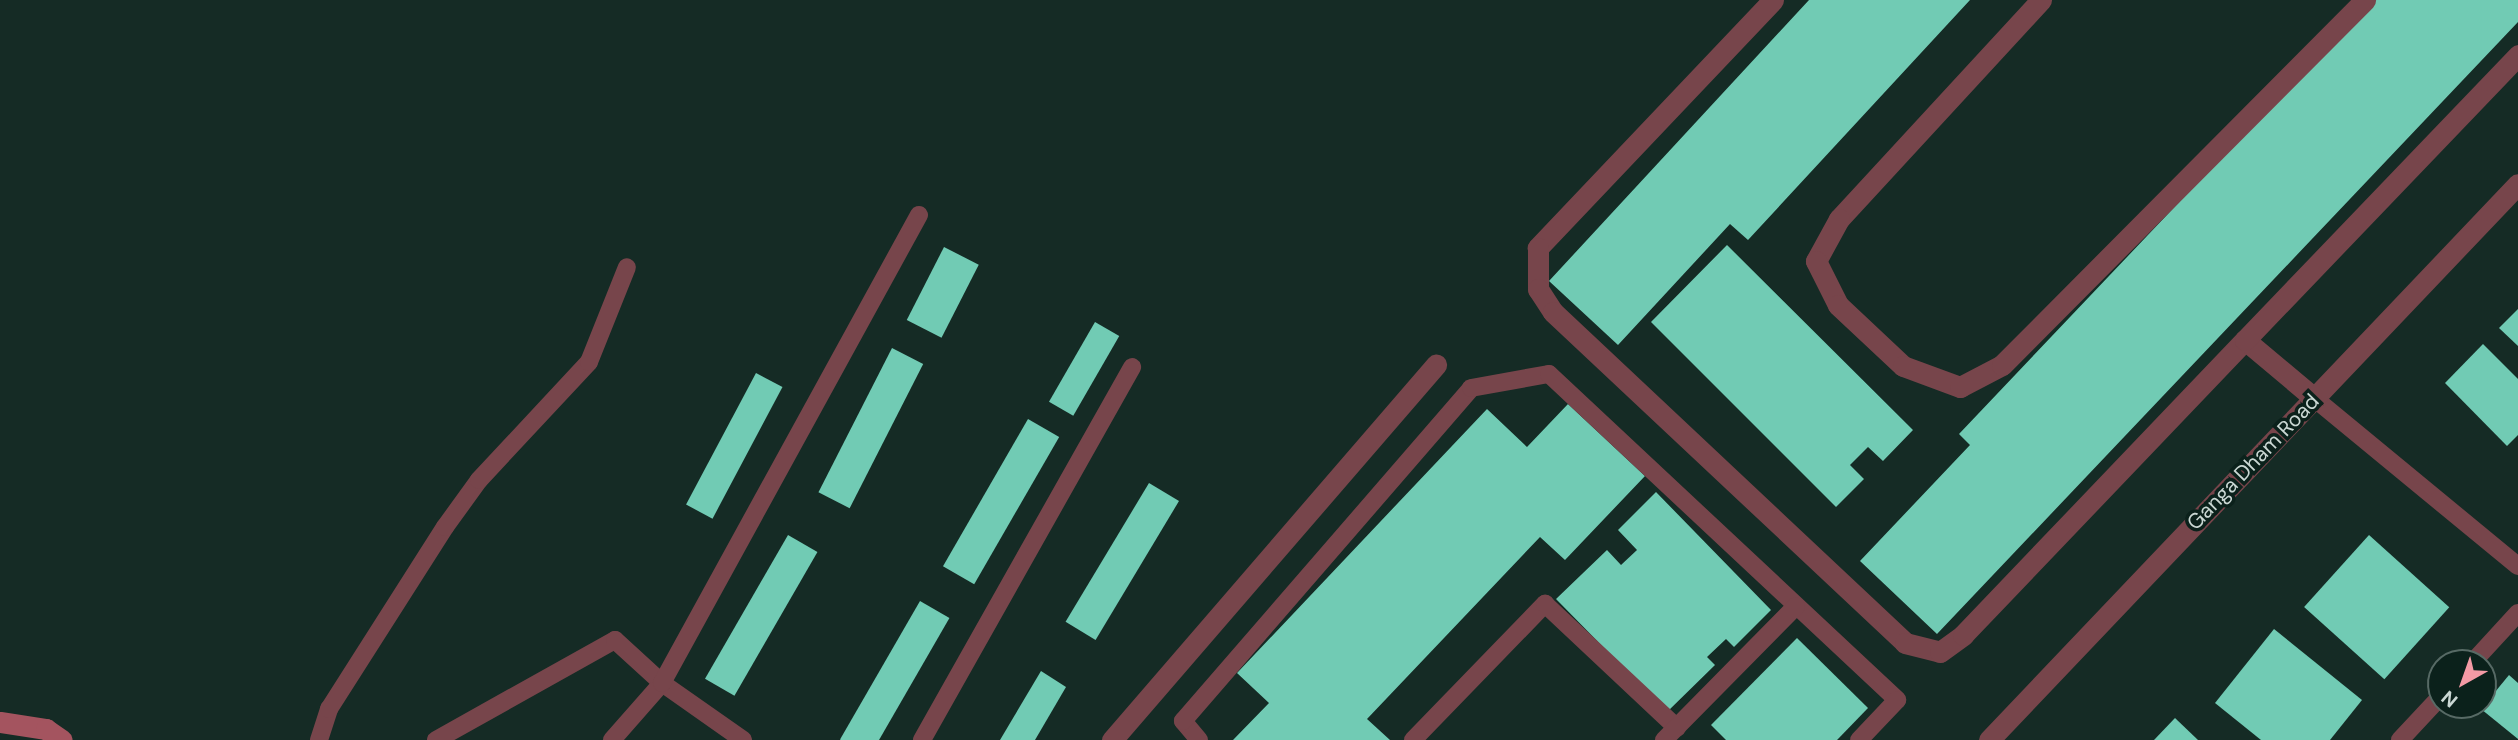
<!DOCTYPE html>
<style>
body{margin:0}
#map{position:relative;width:2518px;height:740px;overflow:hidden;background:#152b25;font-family:"DM Sans",sans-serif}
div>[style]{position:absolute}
.building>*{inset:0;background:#71cbb4;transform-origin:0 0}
.lane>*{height:18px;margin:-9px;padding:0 9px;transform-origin:9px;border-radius:9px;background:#77454b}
.street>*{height:21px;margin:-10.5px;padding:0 10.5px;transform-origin:10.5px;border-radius:10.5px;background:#77454b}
.secondary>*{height:21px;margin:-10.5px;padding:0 10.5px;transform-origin:10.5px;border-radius:10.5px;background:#a4545f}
span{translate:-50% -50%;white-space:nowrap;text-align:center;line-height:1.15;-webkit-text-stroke:7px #0b211b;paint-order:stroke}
.street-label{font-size:21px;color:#cad7d3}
.north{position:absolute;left:2427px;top:649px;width:70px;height:70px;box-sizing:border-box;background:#0b211b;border:2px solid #576a65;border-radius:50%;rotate:220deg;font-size:19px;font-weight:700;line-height:28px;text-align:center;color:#cad7d3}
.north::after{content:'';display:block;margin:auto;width:24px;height:32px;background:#f49aa5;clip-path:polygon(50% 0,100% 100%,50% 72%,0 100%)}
</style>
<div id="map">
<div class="building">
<i style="clip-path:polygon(1809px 0,1970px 0,1748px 240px,1730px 224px,1618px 345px,1549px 281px)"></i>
<i style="clip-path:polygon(2371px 0,2518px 0,2518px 22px,1937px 634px,1860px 561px,1970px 445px,1959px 434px)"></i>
<i style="clip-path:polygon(1727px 245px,1913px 430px,1883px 461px,1868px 447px,1850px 465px,1864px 479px,1836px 507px,1651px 322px)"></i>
<i style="left:944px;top:247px;width:39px;height:82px;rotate:27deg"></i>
<i style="clip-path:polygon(2518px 309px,2518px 346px,2499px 328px)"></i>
<i style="left:1095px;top:322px;width:28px;height:92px;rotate:30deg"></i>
<i style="clip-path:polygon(2483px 344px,2518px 379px,2518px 435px,2507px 446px,2445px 383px)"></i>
<i style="left:892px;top:348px;width:35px;height:162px;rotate:27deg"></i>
<i style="left:756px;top:373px;width:30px;height:149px;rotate:28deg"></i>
<i style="clip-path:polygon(1568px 404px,1645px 476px,1565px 560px,1540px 537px,1367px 719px,1390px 740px,1233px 740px,1269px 703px,1237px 673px,1487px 409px,1527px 447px)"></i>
<i style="left:1028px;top:419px;width:36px;height:170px;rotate:30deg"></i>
<i style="left:1149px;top:483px;width:35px;height:162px;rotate:31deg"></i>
<i style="clip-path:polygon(1656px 492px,1771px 610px,1734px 647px,1726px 639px,1707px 657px,1715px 665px,1667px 712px,1556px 599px,1607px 550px,1621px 565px,1637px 550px,1618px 530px)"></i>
<i style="left:788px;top:535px;width:34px;height:166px;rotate:30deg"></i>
<i style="left:2369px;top:535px;width:108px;height:97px;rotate:42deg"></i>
<i style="left:920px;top:601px;width:34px;height:160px;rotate:30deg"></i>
<i style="clip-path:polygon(2274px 629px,2362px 700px,2330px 740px,2261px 740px,2215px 703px)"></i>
<i style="clip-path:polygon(1797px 638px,1868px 708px,1837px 740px,1726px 740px,1711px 725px)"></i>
<i style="clip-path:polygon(1041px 671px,1066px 687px,1035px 740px,1000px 740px)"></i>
<i style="clip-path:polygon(2509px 675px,2518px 683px,2518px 739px,2481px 709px)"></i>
<i style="clip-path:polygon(2175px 718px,2198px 740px,2154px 740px)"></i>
</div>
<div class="lane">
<i style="left:2314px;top:398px;width:264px;rotate:39.5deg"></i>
<i style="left:2472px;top:663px;width:68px;rotate:-47.4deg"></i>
<i style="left:319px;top:740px;width:33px;rotate:-72deg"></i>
<i style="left:329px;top:709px;width:216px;rotate:-57.5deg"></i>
<i style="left:445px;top:527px;width:58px;rotate:-54.1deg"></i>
<i style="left:479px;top:480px;width:161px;rotate:-47deg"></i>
<i style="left:589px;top:362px;width:102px;rotate:-68.2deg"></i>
<i style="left:436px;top:740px;width:205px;rotate:-29.2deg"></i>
<i style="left:615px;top:640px;width:64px;rotate:42.5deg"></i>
<i style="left:662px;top:683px;width:99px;rotate:35.1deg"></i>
<i style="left:612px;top:740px;width:76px;rotate:-48.7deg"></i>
<i style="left:662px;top:683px;width:534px;rotate:-61.23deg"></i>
<i style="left:922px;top:740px;width:428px;rotate:-60.6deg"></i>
<i style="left:1199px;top:740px;width:25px;rotate:-130deg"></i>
<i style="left:1183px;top:721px;width:440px;rotate:-49.1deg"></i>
<i style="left:1471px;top:388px;width:79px;rotate:-10.2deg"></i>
<i style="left:1549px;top:374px;width:477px;rotate:43.1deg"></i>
<i style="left:1897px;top:700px;width:55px;rotate:133.5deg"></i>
<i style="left:1413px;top:740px;width:190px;rotate:-45.9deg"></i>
<i style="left:1545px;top:604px;width:181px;rotate:43.2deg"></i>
<i style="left:1664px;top:740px;width:188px;rotate:-45.4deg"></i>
<i style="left:2400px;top:740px;width:60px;rotate:-47deg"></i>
</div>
<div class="street">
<i style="left:1773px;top:0;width:342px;rotate:133.5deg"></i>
<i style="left:1538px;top:248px;width:41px;rotate:90deg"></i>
<i style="left:1538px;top:289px;width:27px;rotate:57deg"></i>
<i style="left:1553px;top:312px;width:483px;rotate:43.2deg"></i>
<i style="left:1905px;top:643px;width:36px;rotate:14deg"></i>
<i style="left:1940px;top:652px;width:29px;rotate:-36deg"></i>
<i style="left:1963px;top:635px;width:408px;rotate:-46.3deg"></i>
<i style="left:2245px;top:340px;width:90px;rotate:40deg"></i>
<i style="left:2041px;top:0;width:298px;rotate:132.7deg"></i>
<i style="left:1839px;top:219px;width:48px;rotate:118.7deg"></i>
<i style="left:1816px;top:261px;width:49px;rotate:63.4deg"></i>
<i style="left:1838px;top:305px;width:89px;rotate:43.2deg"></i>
<i style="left:1903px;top:366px;width:61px;rotate:20.2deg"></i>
<i style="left:1960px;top:387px;width:47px;rotate:-27.6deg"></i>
<i style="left:2002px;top:365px;width:515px;rotate:-45.16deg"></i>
<i style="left:2245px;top:340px;width:395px;rotate:-46.2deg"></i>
<i style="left:1112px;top:740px;width:496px;rotate:-49.2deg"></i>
<i style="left:1989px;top:740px;width:767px;rotate:-46.43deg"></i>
</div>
<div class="secondary">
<i style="left:0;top:722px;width:47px;rotate:8.7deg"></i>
<i style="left:46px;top:729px;width:19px;rotate:35deg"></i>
</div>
<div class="street-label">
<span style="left:2253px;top:462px;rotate:-46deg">Ganga Dham Road</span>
</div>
<div class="north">N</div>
</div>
